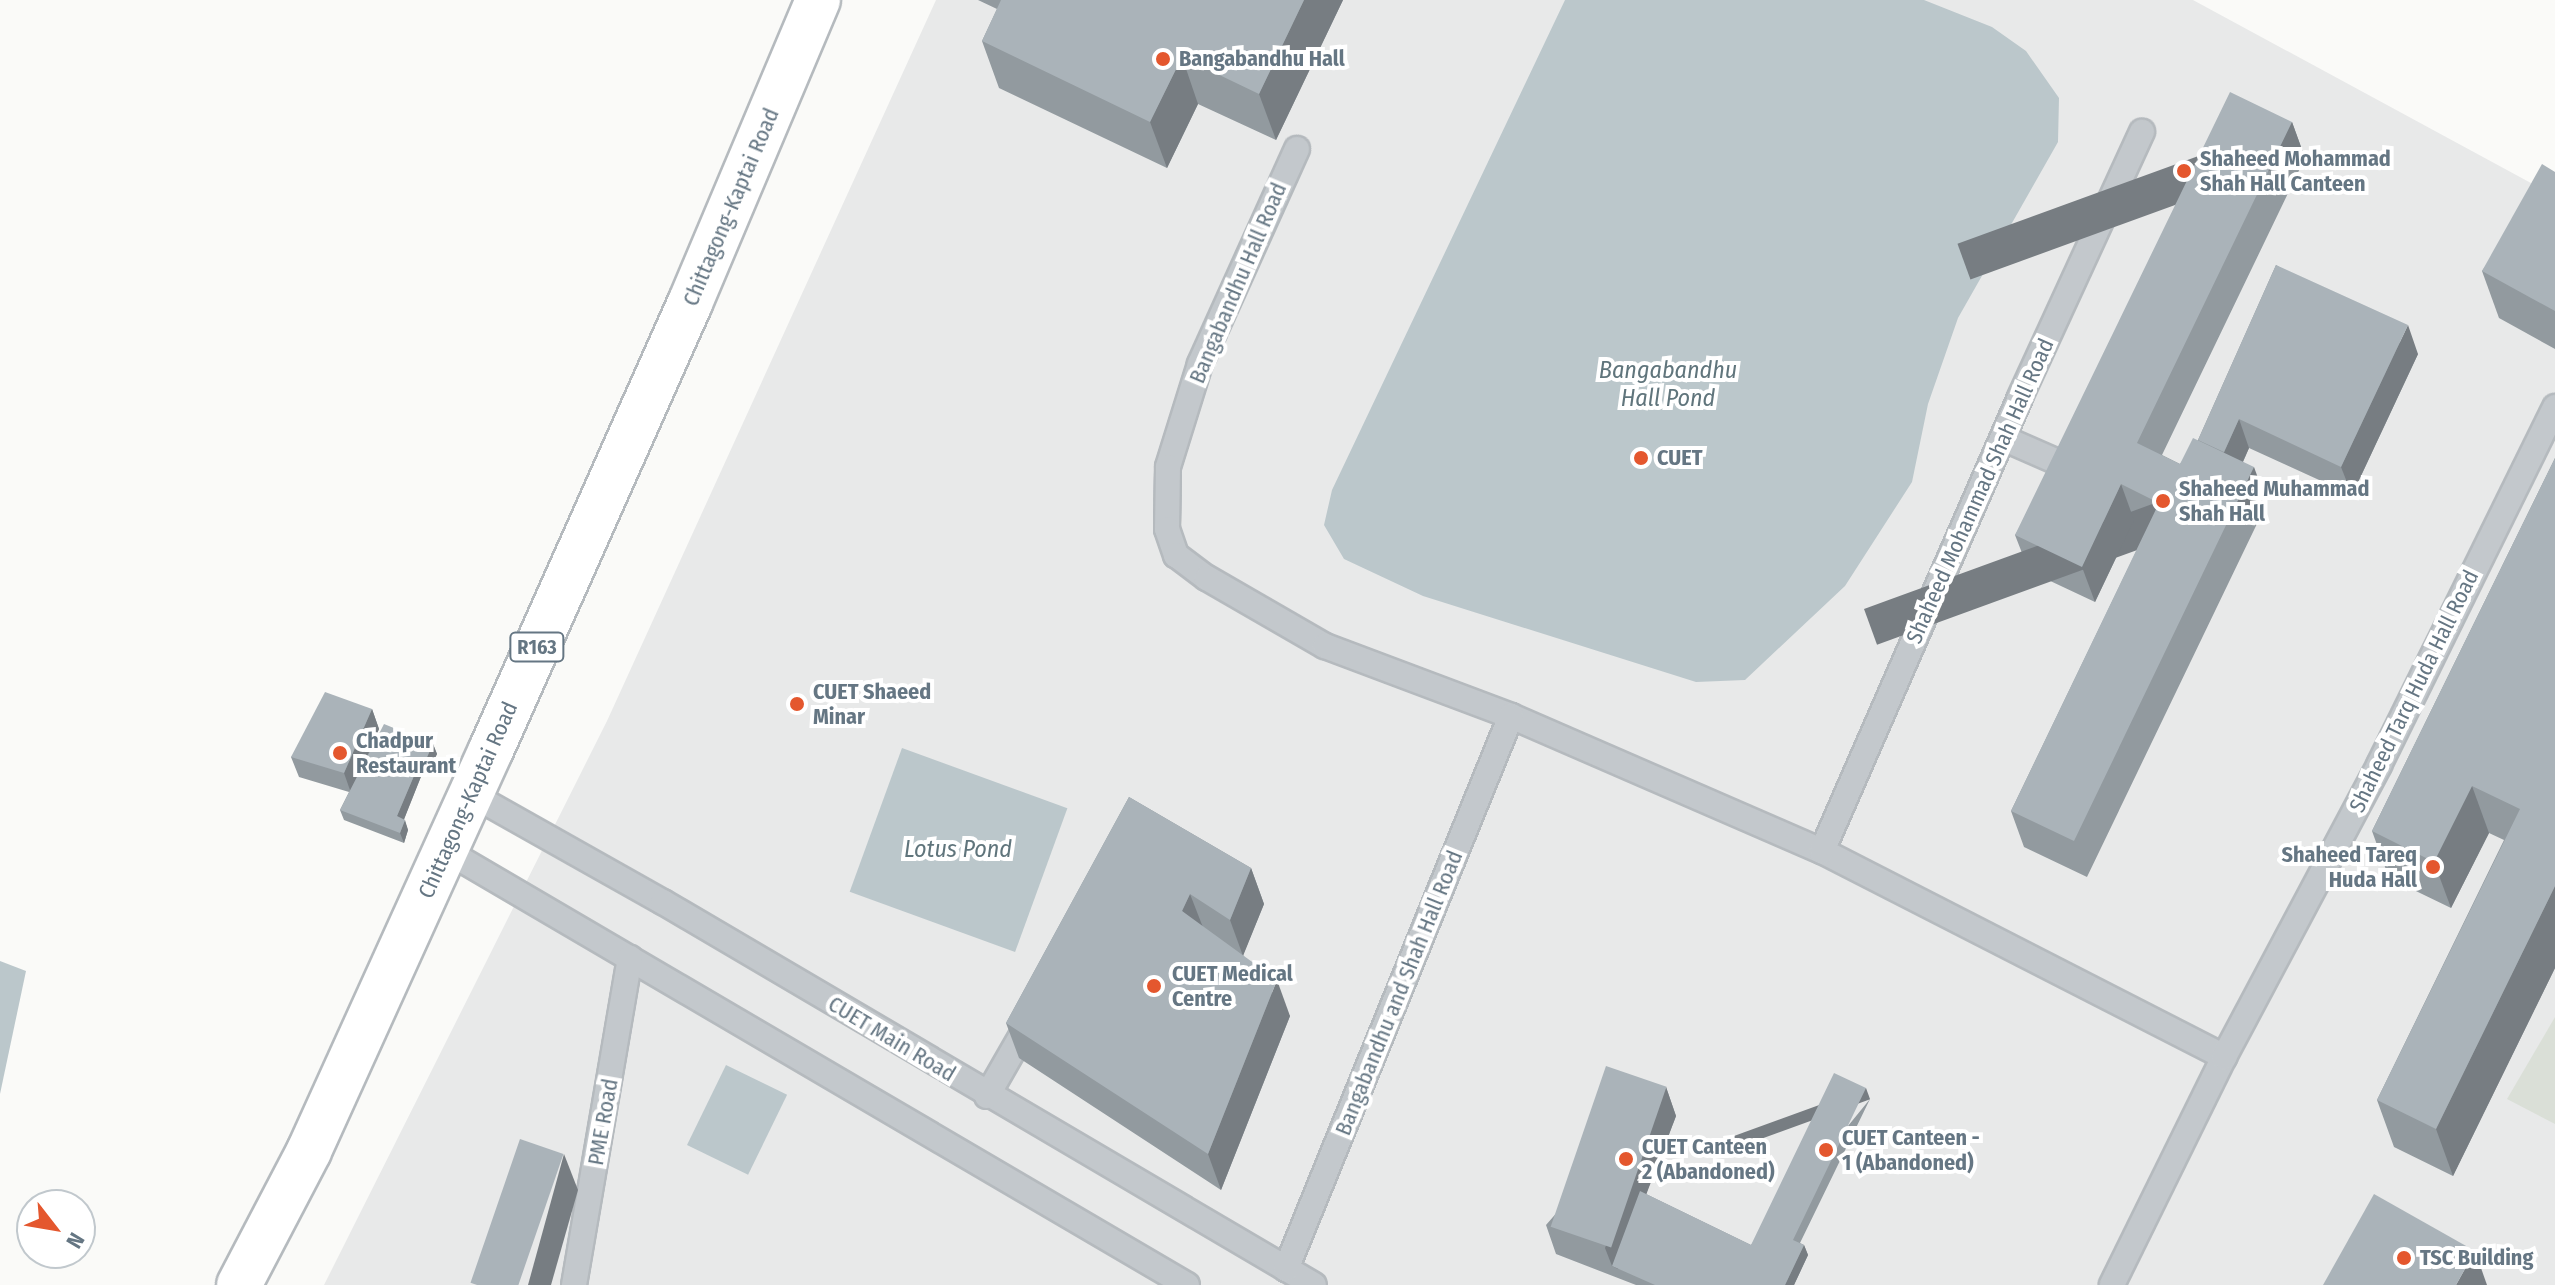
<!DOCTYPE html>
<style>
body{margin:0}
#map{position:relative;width:2555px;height:1285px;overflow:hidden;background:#fafaf8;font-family:"Fira Sans Condensed",sans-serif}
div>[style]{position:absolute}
.built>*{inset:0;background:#e8e9e9}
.green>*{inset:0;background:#dadfd7}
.water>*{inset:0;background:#bbc7cb;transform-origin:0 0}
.roads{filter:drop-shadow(2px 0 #b5babe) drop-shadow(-2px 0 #b5babe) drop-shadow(0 2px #b5babe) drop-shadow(0 -2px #b5babe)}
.lane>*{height:24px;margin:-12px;padding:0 12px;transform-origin:12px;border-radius:12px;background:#c3c8cc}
.primary>*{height:44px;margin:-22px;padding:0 22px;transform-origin:22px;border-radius:22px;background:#fff}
.wall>*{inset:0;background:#929a9f}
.shaded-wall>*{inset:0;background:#777d82;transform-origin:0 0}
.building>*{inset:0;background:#aab3b9;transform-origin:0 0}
.dots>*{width:22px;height:22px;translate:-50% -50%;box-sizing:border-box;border:4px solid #fff;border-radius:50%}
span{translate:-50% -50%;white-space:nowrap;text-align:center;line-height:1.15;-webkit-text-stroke:8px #fff;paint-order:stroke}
.shield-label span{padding:2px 6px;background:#fff;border:2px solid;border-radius:6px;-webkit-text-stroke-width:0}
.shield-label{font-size:20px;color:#657683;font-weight:700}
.poi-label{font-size:22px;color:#657683;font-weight:700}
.left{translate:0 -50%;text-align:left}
.right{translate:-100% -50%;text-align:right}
.street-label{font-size:22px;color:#657683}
.water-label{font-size:24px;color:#60757c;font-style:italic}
.north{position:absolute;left:16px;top:1189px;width:80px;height:80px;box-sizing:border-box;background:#fff;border:2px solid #c1c8cd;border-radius:50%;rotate:121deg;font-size:22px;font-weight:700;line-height:32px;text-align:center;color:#657683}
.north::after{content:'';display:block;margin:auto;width:28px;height:36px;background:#e4572e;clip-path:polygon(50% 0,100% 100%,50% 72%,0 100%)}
</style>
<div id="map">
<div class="built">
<i style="clip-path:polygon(936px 0,2193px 0,2555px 196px,2555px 1285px,324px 1285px,607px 721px)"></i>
</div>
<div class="green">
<i style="clip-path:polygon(2555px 1017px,2555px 1124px,2507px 1099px)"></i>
</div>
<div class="water">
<i style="clip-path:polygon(1565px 0,1924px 0,1992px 27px,2026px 51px,2059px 98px,2058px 142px,1958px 318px,1928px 404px,1912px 482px,1845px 586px,1745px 680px,1696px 682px,1423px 596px,1344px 559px,1324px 525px,1332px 490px)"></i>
<i style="left:902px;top:748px;width:176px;height:153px;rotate:20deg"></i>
<i style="clip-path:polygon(0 961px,26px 971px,0 1094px)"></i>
<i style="left:726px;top:1065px;width:68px;height:89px;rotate:26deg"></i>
</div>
<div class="roads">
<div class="lane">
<i style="left:1297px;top:149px;width:236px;rotate:114.3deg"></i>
<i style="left:1200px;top:364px;width:108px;rotate:107.3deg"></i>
<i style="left:1168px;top:467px;width:62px;rotate:90.9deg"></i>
<i style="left:1167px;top:529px;width:28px;rotate:71deg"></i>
<i style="left:1176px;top:555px;width:39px;rotate:37deg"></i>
<i style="left:1207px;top:578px;width:136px;rotate:30deg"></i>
<i style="left:1325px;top:646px;width:199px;rotate:20.6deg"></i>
<i style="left:1511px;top:716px;width:339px;rotate:23.5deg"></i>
<i style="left:1822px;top:851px;width:452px;rotate:27.1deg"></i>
<i style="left:2224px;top:1057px;width:254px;rotate:116.2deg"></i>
<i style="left:2003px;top:438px;width:72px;rotate:23.7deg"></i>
<i style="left:471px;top:794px;width:220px;rotate:29.4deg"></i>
<i style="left:663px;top:902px;width:755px;rotate:30.47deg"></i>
<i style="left:445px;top:850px;width:860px;rotate:30.38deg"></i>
<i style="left:1822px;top:851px;width:495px;rotate:-66.4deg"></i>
<i style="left:2020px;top:397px;width:292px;rotate:-65.3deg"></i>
<i style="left:2224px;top:1057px;width:331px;rotate:-62deg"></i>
<i style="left:2379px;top:765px;width:399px;rotate:-63.8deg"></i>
<i style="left:987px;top:1096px;width:86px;rotate:-60.2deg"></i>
<i style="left:1286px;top:1269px;width:597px;rotate:-67.86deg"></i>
<i style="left:574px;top:1285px;width:332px;rotate:-80.3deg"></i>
</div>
<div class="primary">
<i style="left:239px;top:1285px;width:151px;rotate:-62.4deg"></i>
<i style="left:309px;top:1151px;width:440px;rotate:-65.6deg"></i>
<i style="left:491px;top:750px;width:489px;rotate:-66deg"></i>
<i style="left:690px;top:303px;width:329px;rotate:-67.1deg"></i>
</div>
</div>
<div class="wall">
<i style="clip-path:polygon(978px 0,1343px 0,1276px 140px,1198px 104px,1167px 168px,999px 88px,982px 41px,997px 9px)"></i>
<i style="clip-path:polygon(2292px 122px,2305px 158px,2162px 455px,2180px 464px,2198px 440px,2276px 265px,2418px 354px,2352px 495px,2249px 448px,2243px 462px,2267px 503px,2087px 877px,2024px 847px,2011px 811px,2148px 527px,2134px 520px,2095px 602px,2029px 571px,2015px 535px)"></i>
<i style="clip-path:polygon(2555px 172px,2555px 349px,2499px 318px,2482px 271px)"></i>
<i style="clip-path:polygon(2555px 458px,2555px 968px,2453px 1176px,2394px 1147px,2377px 1100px,2504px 840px,2489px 833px,2451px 908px,2389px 878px,2372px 831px)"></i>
<i style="clip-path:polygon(372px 709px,379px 729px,369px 751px,433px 744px,437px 754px,426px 776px,422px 774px,404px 819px,408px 830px,404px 843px,344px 820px,340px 810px,349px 792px,299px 777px,291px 757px)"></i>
<i style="clip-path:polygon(1129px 797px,1251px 868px,1264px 904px,1243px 955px,1290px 1016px,1221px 1190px,1019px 1058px,1006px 1023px)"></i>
<i style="clip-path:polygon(1666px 1087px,1676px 1116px,1646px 1194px,1751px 1245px,1870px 1099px,1800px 1243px,1804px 1245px,1808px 1255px,1794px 1285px,1636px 1285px,1556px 1254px,1546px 1225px)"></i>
</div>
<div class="shaded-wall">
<i style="clip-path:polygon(1304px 0,1343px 0,1276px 140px,1259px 94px)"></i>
<i style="clip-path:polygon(1182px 57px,1198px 104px,1167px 168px,1150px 122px)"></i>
<i style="left:2292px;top:122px;width:38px;height:356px;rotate:70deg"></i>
<i style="clip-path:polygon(2408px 325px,2418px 354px,2352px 495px,2341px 467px)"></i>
<i style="clip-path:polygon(2239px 419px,2249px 448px,2232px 486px,2222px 457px)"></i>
<i style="left:2254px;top:467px;width:38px;height:415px;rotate:70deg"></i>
<i style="clip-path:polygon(2121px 484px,2134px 520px,2095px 602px,2082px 567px)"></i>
<i style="clip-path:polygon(372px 709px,379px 729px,351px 793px,344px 773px)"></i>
<i style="clip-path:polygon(433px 744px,437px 754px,426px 776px,423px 766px)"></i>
<i style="clip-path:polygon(419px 764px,422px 774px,401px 827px,397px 816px)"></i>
<i style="clip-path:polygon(2472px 786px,2489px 833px,2451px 908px,2434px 862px)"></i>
<i style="clip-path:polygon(405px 820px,408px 830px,404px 843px,400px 833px)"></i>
<i style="clip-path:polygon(1251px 868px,1264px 904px,1243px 956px,1230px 920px)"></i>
<i style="clip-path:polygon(2555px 886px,2555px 968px,2453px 1176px,2436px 1129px)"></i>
<i style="clip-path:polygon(1190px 894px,1204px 930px,1182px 911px)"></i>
<i style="clip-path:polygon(1277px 980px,1290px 1016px,1221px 1190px,1208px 1154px)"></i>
<i style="clip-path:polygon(1666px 1087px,1676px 1116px,1618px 1269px,1612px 1266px,1605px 1248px)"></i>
<i style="left:1866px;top:1088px;width:12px;height:169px;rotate:70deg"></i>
<i style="clip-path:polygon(564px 1154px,578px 1190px,551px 1285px,528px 1285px)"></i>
<i style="clip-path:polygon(1804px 1245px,1808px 1255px,1794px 1285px,1785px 1285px)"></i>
<i style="clip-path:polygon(2475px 1251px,2487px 1285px,2456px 1285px)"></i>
</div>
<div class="building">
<i style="clip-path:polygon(1001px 0,1304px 0,1259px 94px,1182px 57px,1150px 122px,982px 41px)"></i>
<i style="clip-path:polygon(2230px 92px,2292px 122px,2137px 443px,2180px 464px,2193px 438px,2254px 467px,2074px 841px,2011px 811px,2159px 503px,2121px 484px,2082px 567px,2015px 535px)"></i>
<i style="clip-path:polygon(2542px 164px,2555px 172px,2555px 311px,2482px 271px)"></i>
<i style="clip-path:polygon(2276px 265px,2408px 325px,2341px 467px,2239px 419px,2224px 452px,2198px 440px)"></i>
<i style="clip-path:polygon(2555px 458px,2555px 886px,2436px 1129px,2377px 1100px,2520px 809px,2472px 786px,2434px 862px,2372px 831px)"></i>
<i style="clip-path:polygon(325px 692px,372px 709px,344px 773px,291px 757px)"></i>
<i style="clip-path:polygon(384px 724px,433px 744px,423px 766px,419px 764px,397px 816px,405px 820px,400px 833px,340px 810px)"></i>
<i style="clip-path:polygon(1129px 797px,1251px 868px,1230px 920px,1190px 894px,1182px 911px,1277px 980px,1208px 1154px,1006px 1023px)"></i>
<i style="left:1606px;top:1066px;width:64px;height:170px;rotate:19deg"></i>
<i style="clip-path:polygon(1834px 1073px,1866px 1088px,1793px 1240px,1804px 1245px,1785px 1285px,1655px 1285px,1612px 1266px,1640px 1191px,1751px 1245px)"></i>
<i style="left:520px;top:1139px;width:46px;height:152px;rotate:19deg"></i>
<i style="clip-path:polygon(2374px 1194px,2475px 1251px,2456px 1285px,2323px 1285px)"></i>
</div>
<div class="dots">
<i style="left:1163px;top:59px;background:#e4572e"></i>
<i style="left:2184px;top:171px;background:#e4572e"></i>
<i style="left:1641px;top:458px;background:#e4572e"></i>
<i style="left:2163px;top:501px;background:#e4572e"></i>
<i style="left:797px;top:704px;background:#e4572e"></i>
<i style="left:340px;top:753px;background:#e4572e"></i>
<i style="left:2433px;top:867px;background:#e4572e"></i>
<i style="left:1154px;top:986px;background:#e4572e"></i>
<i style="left:1826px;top:1150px;background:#e4572e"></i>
<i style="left:1626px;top:1159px;background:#e4572e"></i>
<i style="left:2404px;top:1258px;background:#e4572e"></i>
</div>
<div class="shield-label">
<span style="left:537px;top:647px">R163</span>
</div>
<div class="poi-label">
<span class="left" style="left:1179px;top:59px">Bangabandhu Hall</span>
<span class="left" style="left:2200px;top:171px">Shaheed Mohammad<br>Shah Hall Canteen</span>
<span class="left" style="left:1657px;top:458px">CUET</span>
<span class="left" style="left:2179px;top:501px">Shaheed Muhammad<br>Shah Hall</span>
<span class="left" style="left:813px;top:704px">CUET Shaeed<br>Minar</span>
<span class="left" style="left:356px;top:753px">Chadpur<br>Restaurant</span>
<span class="right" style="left:2417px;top:867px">Shaheed Tareq<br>Huda Hall</span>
<span class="left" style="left:1172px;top:986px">CUET Medical<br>Centre</span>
<span class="left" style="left:1842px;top:1150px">CUET Canteen -<br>1 (Abandoned)</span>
<span class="left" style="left:1642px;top:1159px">CUET Canteen<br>2 (Abandoned)</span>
<span class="left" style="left:2420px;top:1258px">TSC Building</span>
</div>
<div class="street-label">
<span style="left:731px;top:207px;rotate:-67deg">Chittagong-Kaptai Road</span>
<span style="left:1238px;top:283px;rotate:-67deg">Bangabandhu Hall Road</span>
<span style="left:1980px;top:491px;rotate:-66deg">Shaheed Mohammad Shah Hall Road</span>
<span style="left:2414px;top:691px;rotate:-64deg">Shaheed Tarq Huda Hall Road</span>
<span style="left:468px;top:800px;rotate:-66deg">Chittagong-Kaptai Road</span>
<span style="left:1399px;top:993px;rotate:-68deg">Bangabandhu and Shah Hall Road</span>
<span style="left:892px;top:1039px;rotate:31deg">CUET Main Road</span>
<span style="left:603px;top:1122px;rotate:-80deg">PME Road</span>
</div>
<div class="water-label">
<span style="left:1668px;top:385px">Bangabandhu<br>Hall Pond</span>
<span style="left:958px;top:850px">Lotus Pond</span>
</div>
<div class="north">N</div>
</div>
